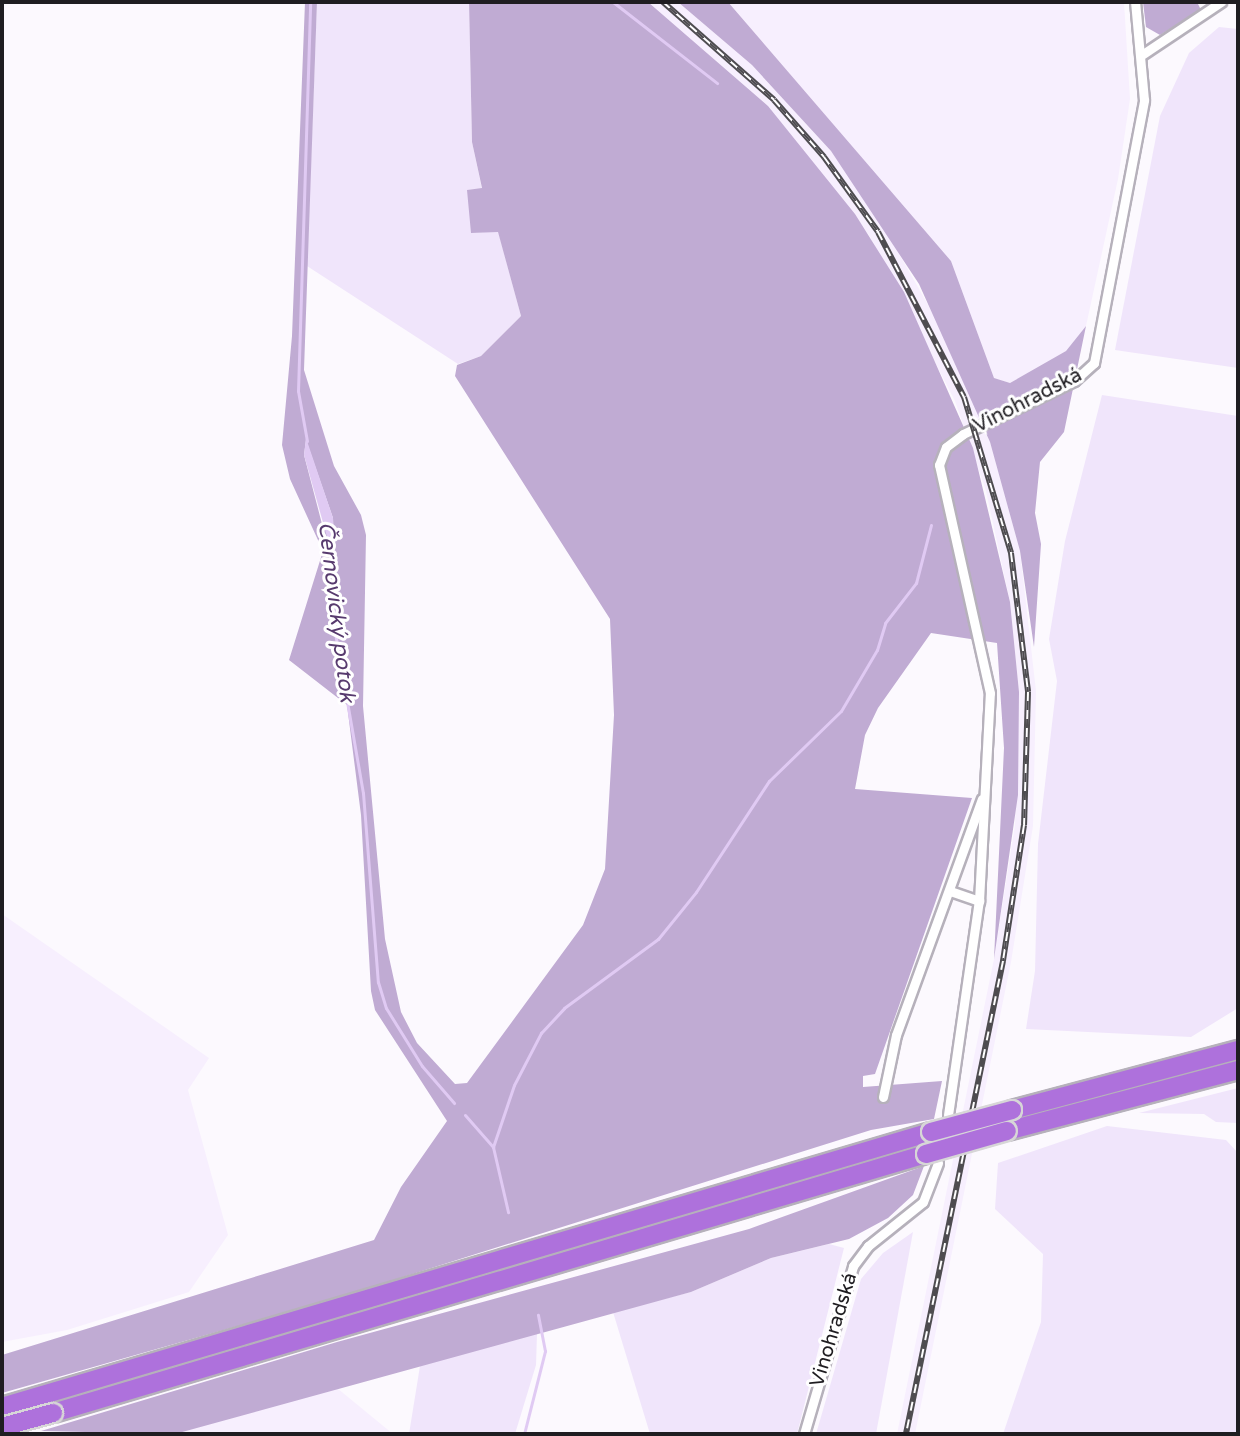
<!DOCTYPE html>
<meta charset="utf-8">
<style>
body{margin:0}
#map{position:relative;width:1240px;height:1436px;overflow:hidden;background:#fcf9fe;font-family:"Varela Round",sans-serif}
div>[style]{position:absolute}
.built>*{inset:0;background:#f7effe}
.green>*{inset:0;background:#f0e5fb}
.forest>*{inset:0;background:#c0abd3}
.water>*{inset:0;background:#e0caf3}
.stream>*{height:3px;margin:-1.5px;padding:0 1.5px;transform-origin:1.5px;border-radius:1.5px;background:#e0caf3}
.roads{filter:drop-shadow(2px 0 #b6b1bb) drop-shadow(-2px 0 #b6b1bb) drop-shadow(0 2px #b6b1bb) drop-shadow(0 -2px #b6b1bb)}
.minor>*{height:9px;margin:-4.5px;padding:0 4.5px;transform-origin:4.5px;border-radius:4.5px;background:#fff}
.motorway>*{height:18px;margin:-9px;padding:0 9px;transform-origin:9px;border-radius:9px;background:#ae71dc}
.rail>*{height:6px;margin-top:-3px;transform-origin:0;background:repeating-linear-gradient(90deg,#fff 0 9px,#4e4c50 0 18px);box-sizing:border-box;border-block:2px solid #4e4c50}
.bridges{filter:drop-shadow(2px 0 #d7d6d7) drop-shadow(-2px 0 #d7d6d7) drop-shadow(0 2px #d7d6d7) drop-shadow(0 -2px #d7d6d7)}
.motorway-bridge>*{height:18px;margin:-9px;padding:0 9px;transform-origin:9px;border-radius:9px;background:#ae71dc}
span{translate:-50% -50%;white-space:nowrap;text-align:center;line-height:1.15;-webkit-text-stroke:6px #fff;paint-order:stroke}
.street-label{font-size:20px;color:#1f1d21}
.water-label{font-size:22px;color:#573a6e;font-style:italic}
.frame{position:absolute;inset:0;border:4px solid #1f1d21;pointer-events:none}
</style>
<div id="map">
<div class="built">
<i style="clip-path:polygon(648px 2px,678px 2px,752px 65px,831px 151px,870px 203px,951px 345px,990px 442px,1020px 551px,1036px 691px,1033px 826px,1011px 962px,915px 1434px,897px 1434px,994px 959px,1015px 825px,1019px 692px,1010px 602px,986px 491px,955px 401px,870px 237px,768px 106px)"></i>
<i style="clip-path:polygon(728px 2px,1124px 2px,1130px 99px,1118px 179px,1086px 326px,1066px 351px,1010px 383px,994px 378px,951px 261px)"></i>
<i style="clip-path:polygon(2px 914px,209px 1058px,188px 1090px,228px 1235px,189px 1292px,67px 1330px,2px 1342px)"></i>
<i style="clip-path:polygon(337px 1388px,393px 1434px,175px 1434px,244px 1412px)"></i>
</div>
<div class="green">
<i style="clip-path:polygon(317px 2px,469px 2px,472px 142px,482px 189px,468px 190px,472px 233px,498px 231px,521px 316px,481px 356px,458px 364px,307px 266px)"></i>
<i style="clip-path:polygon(1219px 27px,1238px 29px,1238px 368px,1115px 350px,1160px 116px,1189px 53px)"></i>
<i style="clip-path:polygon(1102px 395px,1238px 416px,1238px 1008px,1191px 1037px,1026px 1029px,1035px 971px,1038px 844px,1057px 681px,1049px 639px,1065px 541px)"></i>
<i style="clip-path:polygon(1238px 1088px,1238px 1123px,1216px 1122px,1204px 1114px,1139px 1113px)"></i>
<i style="clip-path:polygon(1107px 1126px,1226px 1140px,1238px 1153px,1238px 1434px,1003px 1434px,1041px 1322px,1043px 1254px,995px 1209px,998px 1163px)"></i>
<i style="clip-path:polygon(913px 1232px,876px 1434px,816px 1434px,861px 1279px,883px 1253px)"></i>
<i style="clip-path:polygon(829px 1244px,844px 1248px,797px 1434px,650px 1434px,613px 1312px,691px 1292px,771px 1258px)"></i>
<i style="clip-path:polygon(537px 1333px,536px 1365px,515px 1434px,409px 1434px,420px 1366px)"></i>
</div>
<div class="forest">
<i style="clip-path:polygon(evenodd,305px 2px,317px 2px,304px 370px,334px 466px,361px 515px,366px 535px,363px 706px,385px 939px,401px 1012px,417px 1043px,455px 1084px,467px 1083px,583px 925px,605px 869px,614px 715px,610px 619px,455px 376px,457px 365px,481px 356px,521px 316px,498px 232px,471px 233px,467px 190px,482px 188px,472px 142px,469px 2px,648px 2px,768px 106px,855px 214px,904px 292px,973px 448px,1010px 602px,1019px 692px,1018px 795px,994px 959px,1004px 748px,997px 643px,931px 633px,878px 708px,865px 735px,855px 789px,972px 798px,875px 1074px,863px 1076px,863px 1087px,942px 1081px,934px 1119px,871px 1130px,336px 1298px,2px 1393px,2px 1355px,374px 1240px,401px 1187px,447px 1121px,375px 1010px,371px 991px,361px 815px,347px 705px,289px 660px,323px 551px,290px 479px,282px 445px,292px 336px,305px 2px,306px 440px,333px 518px,334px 541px,322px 524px,304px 455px,306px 440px)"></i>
<i style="clip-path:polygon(678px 2px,728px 2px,951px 261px,994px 378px,1010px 383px,1066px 351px,1086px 326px,1064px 432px,1040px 462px,1035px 513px,1041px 544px,1034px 647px,1020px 551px,990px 442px,919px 284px,831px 151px,752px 65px)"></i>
<i style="clip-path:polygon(1143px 2px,1197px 2px,1201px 10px,1160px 35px,1146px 27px)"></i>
<i style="clip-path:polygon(924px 1166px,913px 1195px,888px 1218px,849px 1239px,771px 1258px,691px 1292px,175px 1434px,41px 1431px,337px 1342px,749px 1229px)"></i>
</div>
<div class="water">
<i style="clip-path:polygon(306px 438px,333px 518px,333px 558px,304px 455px)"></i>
</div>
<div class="stream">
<i style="left:613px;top:2px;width:132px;rotate:37.9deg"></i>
<i style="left:307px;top:441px;width:51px;rotate:-100.2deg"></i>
<i style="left:298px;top:391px;width:389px;rotate:-88.2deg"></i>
<i style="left:333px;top:558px;width:69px;rotate:89.2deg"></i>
<i style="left:334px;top:627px;width:169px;rotate:80.1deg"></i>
<i style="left:363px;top:793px;width:190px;rotate:85.5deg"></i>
<i style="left:378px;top:982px;width:27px;rotate:73deg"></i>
<i style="left:386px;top:1008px;width:68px;rotate:58.2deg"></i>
<i style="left:422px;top:1066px;width:49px;rotate:49.1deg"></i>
<i style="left:465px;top:1115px;width:43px;rotate:48.8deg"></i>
<i style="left:493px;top:1147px;width:67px;rotate:77deg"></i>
<i style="left:493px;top:1147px;width:65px;rotate:-71.3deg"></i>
<i style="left:514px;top:1085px;width:59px;rotate:-62.6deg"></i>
<i style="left:541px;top:1033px;width:34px;rotate:-47deg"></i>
<i style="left:564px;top:1008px;width:117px;rotate:-36.3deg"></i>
<i style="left:658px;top:939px;width:60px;rotate:-51deg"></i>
<i style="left:696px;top:892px;width:133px;rotate:-56.7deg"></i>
<i style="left:769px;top:781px;width:100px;rotate:-44.2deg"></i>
<i style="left:841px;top:711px;width:71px;rotate:-59.5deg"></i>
<i style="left:877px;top:650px;width:28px;rotate:-73deg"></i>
<i style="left:885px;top:623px;width:51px;rotate:-52.2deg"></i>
<i style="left:916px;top:583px;width:60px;rotate:-75.5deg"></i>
<i style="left:524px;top:1434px;width:86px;rotate:-75.8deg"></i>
<i style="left:545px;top:1351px;width:37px;rotate:-101deg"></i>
</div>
<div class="roads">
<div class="minor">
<i style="left:1143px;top:54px;width:94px;rotate:-33.7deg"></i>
<i style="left:950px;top:891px;width:31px;rotate:19deg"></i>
<i style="left:883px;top:1097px;width:63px;rotate:-78.2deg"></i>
<i style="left:896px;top:1035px;width:251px;rotate:-70deg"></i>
<i style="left:948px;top:1115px;width:216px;rotate:-81.8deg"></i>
<i style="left:979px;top:901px;width:208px;rotate:-87deg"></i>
<i style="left:990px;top:693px;width:234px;rotate:-102.6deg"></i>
<i style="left:939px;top:465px;width:19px;rotate:-69deg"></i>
<i style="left:946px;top:447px;width:21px;rotate:-37deg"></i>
<i style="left:963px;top:434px;width:123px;rotate:-25.5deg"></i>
<i style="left:1074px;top:381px;width:27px;rotate:-42deg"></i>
<i style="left:1094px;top:363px;width:268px;rotate:-79.2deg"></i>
<i style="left:1144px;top:100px;width:98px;rotate:-95.2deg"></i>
<i style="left:804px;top:1434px;width:175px;rotate:-73.7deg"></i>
<i style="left:853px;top:1266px;width:25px;rotate:-53deg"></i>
<i style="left:868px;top:1246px;width:70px;rotate:-38.7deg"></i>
<i style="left:923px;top:1202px;width:42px;rotate:-69deg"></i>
</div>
<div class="motorway">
<i style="left:1012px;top:1110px;width:234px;rotate:-14.9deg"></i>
<i style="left:1007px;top:1131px;width:239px;rotate:-14.8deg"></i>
<i style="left:2px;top:1407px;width:969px;rotate:-16.49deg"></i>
<i style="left:53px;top:1413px;width:911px;rotate:-16.52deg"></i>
</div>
</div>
<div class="rail">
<i style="left:663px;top:2px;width:148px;rotate:41.4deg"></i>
<i style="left:774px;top:100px;width:76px;rotate:48.7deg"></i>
<i style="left:824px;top:157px;width:92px;rotate:54.2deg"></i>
<i style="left:878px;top:232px;width:186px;rotate:62.5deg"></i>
<i style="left:964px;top:397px;width:163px;rotate:73.2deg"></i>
<i style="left:1011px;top:553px;width:140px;rotate:83deg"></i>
<i style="left:1028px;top:692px;width:133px;rotate:91.7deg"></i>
<i style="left:1024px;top:825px;width:138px;rotate:98.8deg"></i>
<i style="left:1003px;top:961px;width:483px;rotate:101.6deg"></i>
</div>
<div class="bridges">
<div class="motorway-bridge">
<i style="left:931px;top:1132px;width:84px;rotate:-15.2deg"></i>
<i style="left:926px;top:1154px;width:84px;rotate:-15.9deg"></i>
<i style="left:2px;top:1427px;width:53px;rotate:-15.4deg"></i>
</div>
</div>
<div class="street-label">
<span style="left:1028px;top:401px;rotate:-27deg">Vinohradská</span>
<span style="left:834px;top:1330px;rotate:-73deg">Vinohradská</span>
</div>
<div class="water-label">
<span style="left:336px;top:612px;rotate:83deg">Černovický potok</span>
</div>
<div class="frame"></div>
</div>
